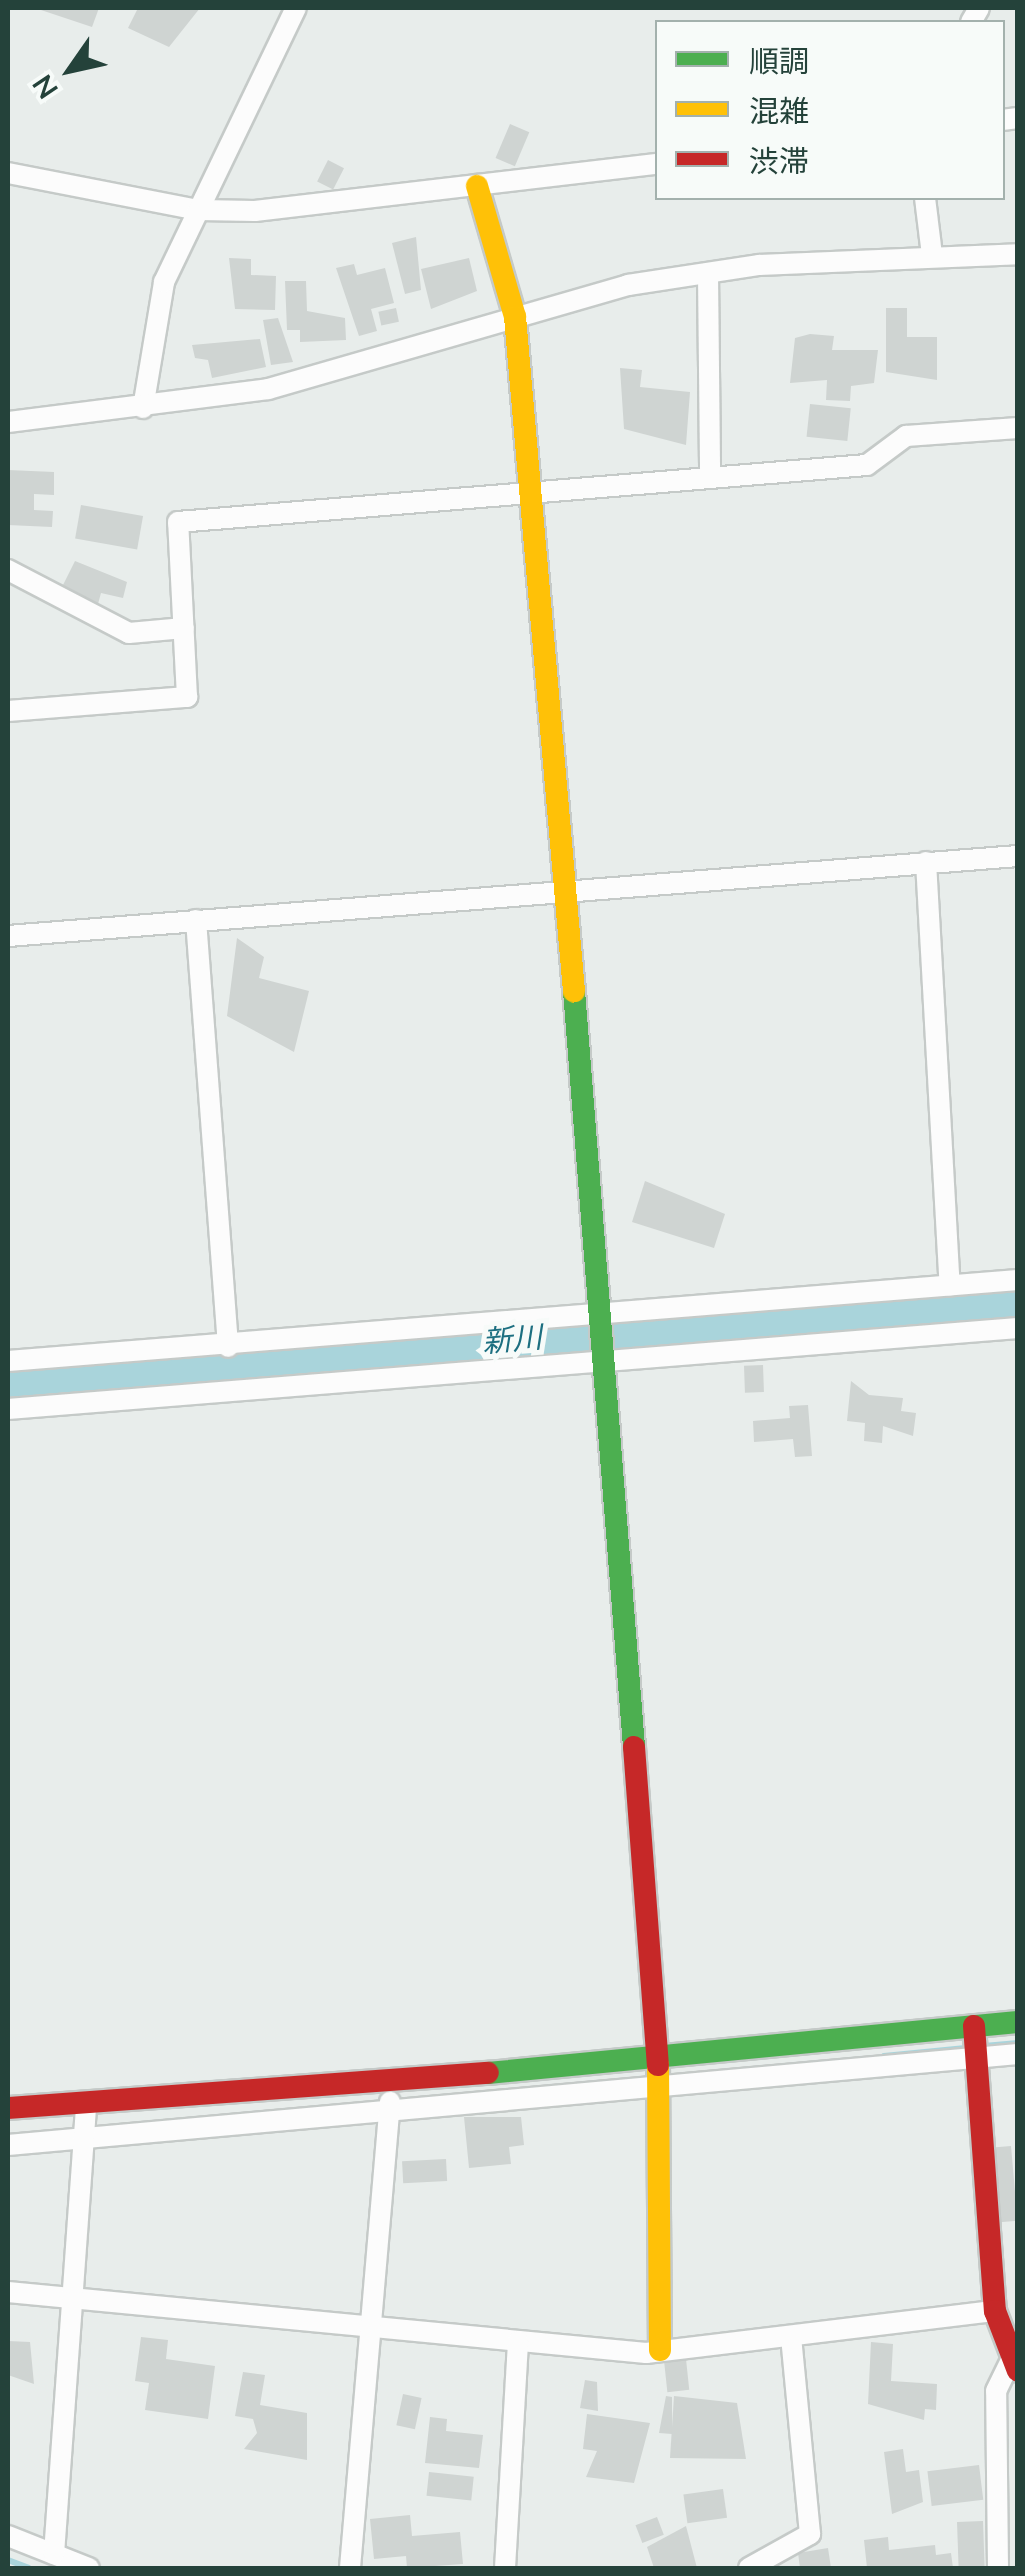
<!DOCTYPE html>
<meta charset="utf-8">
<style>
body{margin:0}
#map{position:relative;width:1025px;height:2576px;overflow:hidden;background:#e8edeb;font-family:Mulish,"Noto Sans JP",sans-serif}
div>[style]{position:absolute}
.stream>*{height:6px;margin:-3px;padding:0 3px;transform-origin:3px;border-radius:3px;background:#a9d4db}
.river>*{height:35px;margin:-17.5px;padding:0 17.5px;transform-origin:17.5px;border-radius:17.5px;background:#a9d4db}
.building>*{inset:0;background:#cfd4d2;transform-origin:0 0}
.roads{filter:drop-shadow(2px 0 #c5cac8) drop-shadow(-2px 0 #c5cac8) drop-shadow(0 2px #c5cac8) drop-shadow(0 -2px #c5cac8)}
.street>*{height:20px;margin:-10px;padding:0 10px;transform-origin:10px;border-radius:10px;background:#fcfcfc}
.fast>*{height:22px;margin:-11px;padding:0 11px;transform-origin:11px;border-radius:11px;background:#4caf50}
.slow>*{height:22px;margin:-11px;padding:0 11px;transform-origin:11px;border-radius:11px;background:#ffc107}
.jam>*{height:22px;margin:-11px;padding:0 11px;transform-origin:11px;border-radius:11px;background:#c62828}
span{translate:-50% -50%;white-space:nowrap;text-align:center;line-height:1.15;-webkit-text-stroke:10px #f7fbf9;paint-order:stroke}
.water-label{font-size:30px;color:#1c6f80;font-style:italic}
.frame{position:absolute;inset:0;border:10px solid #24423a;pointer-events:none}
.legend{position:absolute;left:655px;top:20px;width:350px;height:180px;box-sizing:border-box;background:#f7fbf9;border:2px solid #a3b1ad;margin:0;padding:12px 18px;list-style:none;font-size:30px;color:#24423a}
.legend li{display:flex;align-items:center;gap:20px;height:50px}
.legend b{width:50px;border:2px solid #a3b1ad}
.north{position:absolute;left:20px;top:20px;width:100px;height:100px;-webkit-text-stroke:8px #f7fbf9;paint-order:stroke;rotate:236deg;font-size:28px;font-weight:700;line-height:40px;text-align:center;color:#24423a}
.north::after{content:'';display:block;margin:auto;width:35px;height:45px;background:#24423a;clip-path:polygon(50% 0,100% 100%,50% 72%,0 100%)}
</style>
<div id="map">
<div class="stream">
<i style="left:984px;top:2046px;width:34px;rotate:-5deg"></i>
<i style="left:884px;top:2056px;width:82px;rotate:-5.6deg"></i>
<i style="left:8px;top:2560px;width:22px;rotate:21deg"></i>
</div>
<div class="river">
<i style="left:8px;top:1379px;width:1013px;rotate:-4.53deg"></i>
</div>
<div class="building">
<i style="clip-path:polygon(35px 8px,99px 8px,92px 27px)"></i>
<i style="clip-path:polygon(138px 8px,200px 8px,169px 47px,128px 28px)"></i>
<i style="left:510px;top:124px;width:21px;height:37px;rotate:23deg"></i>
<i style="left:328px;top:160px;width:18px;height:24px;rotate:27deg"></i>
<i style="clip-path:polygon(416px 237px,421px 290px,405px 294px,392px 243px)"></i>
<i style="clip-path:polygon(229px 258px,251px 259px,251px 275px,276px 276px,275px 310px,235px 309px)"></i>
<i style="clip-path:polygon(469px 258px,477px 291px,431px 309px,421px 269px)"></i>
<i style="clip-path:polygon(354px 264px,357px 275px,385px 268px,394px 303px,371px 309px,377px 331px,359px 336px,336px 268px)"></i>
<i style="clip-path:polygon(285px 281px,306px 281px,307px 311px,345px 318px,346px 340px,300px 342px,300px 330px,287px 330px)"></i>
<i style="left:396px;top:308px;width:14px;height:18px;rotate:78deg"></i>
<i style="clip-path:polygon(886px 308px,907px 308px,907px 337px,937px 337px,937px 380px,886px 372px)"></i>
<i style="clip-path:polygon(278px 318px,293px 362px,271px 365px,263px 320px)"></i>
<i style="clip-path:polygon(810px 334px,834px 336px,832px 350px,878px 350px,874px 383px,851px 386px,850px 401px,826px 400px,827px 380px,790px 383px,795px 338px)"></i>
<i style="clip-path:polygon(260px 339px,266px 367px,212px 378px,208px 360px,195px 358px,192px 345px)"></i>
<i style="clip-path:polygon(620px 368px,642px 370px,640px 387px,690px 392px,686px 445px,624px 429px)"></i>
<i style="left:810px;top:404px;width:41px;height:33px;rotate:6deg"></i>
<i style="clip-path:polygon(8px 470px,54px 472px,54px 495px,34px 494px,34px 510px,53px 511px,52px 527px,8px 525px)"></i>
<i style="left:81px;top:505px;width:63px;height:34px;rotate:10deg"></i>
<i style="clip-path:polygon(75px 561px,127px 582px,123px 598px,101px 593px,98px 604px,59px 593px)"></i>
<i style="clip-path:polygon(237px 938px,264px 957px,259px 978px,309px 991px,294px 1052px,227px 1016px)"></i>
<i style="clip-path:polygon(645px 1181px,725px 1214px,714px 1248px,632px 1222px)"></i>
<i style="left:763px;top:1365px;width:27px;height:19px;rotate:88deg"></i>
<i style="clip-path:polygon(851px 1381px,869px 1395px,903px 1398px,901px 1411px,916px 1413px,913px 1436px,883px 1426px,882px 1443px,864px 1441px,865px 1423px,847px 1421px)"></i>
<i style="clip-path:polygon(808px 1405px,812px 1456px,795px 1457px,793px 1439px,754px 1442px,753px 1421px,790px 1418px,789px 1406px)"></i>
<i style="clip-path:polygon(464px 2117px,521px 2117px,524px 2145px,509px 2147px,511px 2164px,469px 2168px)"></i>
<i style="left:1011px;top:2146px;width:75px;height:18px;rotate:85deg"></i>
<i style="left:446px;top:2159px;width:22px;height:44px;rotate:87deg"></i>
<i style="clip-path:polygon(141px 2337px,168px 2340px,166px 2359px,215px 2366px,208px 2419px,145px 2410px,149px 2383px,135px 2381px)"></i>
<i style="clip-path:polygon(8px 2341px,30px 2342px,34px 2384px,8px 2375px)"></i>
<i style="clip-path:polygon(871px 2342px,893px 2344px,891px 2381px,937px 2384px,936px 2410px,925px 2409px,924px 2420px,868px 2404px)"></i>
<i style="left:686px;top:2359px;width:31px;height:22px;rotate:84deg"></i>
<i style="clip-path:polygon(243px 2372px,265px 2375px,260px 2405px,307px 2413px,307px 2460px,244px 2449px,257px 2433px,253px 2419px,235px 2416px)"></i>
<i style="clip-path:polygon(585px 2380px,597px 2382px,598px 2411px,580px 2408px)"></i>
<i style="left:403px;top:2394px;width:19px;height:32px;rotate:12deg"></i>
<i style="clip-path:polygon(666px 2396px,672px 2397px,672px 2434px,659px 2433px)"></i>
<i style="clip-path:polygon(674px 2396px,737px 2403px,746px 2459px,670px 2458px)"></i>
<i style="clip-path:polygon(587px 2414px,650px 2423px,634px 2483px,586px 2477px,597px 2451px,583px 2449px)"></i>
<i style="clip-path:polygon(430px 2417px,447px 2419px,446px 2431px,483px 2435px,479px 2468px,425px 2463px)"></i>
<i style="clip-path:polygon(903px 2449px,906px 2472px,919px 2470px,923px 2502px,892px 2514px,884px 2452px)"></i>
<i style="left:979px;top:2465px;width:35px;height:52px;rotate:83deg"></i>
<i style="left:429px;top:2472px;width:45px;height:24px;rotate:6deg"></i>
<i style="left:723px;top:2489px;width:29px;height:40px;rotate:82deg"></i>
<i style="clip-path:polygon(410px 2515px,412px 2536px,460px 2532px,463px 2564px,407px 2568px,406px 2556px,374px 2559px,370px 2519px)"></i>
<i style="left:657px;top:2517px;width:19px;height:23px;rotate:69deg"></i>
<i style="left:983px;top:2521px;width:47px;height:26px;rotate:88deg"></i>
<i style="clip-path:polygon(686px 2526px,697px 2568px,654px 2568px,647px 2547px)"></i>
<i style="clip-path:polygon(888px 2537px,889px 2550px,935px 2545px,936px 2555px,951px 2553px,953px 2568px,867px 2568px,864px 2540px)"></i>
<i style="clip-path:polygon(828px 2548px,831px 2568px,800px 2568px,798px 2553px)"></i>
</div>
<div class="roads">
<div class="street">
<i style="left:971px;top:22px;width:16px;rotate:-60deg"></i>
<i style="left:1002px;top:120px;width:16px;rotate:-7deg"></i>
<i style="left:8px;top:173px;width:195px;rotate:11deg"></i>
<i style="left:199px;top:210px;width:56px;rotate:1deg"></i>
<i style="left:255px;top:211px;width:406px;rotate:-6.7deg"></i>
<i style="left:925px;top:198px;width:57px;rotate:83deg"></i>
<i style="left:708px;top:274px;width:204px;rotate:89.4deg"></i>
<i style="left:143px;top:408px;width:128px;rotate:-80.5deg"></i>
<i style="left:164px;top:282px;width:304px;rotate:-64.3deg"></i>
<i style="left:8px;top:422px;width:262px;rotate:-7.2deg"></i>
<i style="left:268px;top:389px;width:375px;rotate:-16.1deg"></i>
<i style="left:628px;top:285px;width:133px;rotate:-8.7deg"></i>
<i style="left:759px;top:265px;width:259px;rotate:-2.4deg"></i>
<i style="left:8px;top:570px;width:136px;rotate:27.5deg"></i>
<i style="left:129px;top:633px;width:55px;rotate:-5.2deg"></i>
<i style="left:8px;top:711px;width:180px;rotate:-4.5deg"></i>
<i style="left:187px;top:697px;width:175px;rotate:-92.9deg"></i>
<i style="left:178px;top:522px;width:691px;rotate:-4.73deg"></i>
<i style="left:867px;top:465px;width:49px;rotate:-36.6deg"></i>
<i style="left:906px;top:436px;width:112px;rotate:-4.1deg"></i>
<i style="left:926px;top:862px;width:424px;rotate:86.8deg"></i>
<i style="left:196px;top:920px;width:428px;rotate:85.7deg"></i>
<i style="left:8px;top:936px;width:1013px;rotate:-4.53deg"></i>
<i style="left:8px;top:1361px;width:1013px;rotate:-4.59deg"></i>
<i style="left:8px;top:1409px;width:1013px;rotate:-4.59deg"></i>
<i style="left:8px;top:2145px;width:1014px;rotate:-5.15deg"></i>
<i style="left:8px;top:2292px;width:641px;rotate:5.46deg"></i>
<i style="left:646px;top:2353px;width:352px;rotate:-6.9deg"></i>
<i style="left:8px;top:2536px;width:87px;rotate:21.6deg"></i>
<i style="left:54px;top:2554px;width:448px;rotate:-85.9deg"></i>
<i style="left:350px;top:2568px;width:468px;rotate:-85.1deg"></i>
<i style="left:505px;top:2568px;width:227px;rotate:-86.7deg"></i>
<i style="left:749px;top:2568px;width:70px;rotate:-29.1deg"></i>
<i style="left:810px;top:2534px;width:199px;rotate:-95.5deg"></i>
<i style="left:998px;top:2568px;width:177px;rotate:-90.6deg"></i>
<i style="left:996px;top:2391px;width:34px;rotate:-64deg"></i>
</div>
<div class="fast">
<i style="left:574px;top:991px;width:758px;rotate:85.46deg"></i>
<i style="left:488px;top:2073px;width:532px;rotate:-5.5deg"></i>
</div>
<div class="slow">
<i style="left:477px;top:186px;width:136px;rotate:73.8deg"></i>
<i style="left:515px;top:317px;width:677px;rotate:85deg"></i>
<i style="left:658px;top:2065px;width:285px;rotate:89.6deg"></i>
</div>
<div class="jam">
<i style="left:634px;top:1747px;width:319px;rotate:85.7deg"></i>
<i style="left:974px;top:2026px;width:286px;rotate:85.8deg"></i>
<i style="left:995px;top:2311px;width:64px;rotate:69deg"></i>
<i style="left:8px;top:2108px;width:481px;rotate:-4.2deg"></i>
</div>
</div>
<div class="water-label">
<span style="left:512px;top:1339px;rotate:-5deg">新川</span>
</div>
<div class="frame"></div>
<ul class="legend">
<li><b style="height:12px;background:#4caf50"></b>順調</li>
<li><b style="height:12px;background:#ffc107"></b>混雑</li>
<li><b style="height:12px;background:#c62828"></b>渋滞</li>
</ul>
<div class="north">N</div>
</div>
